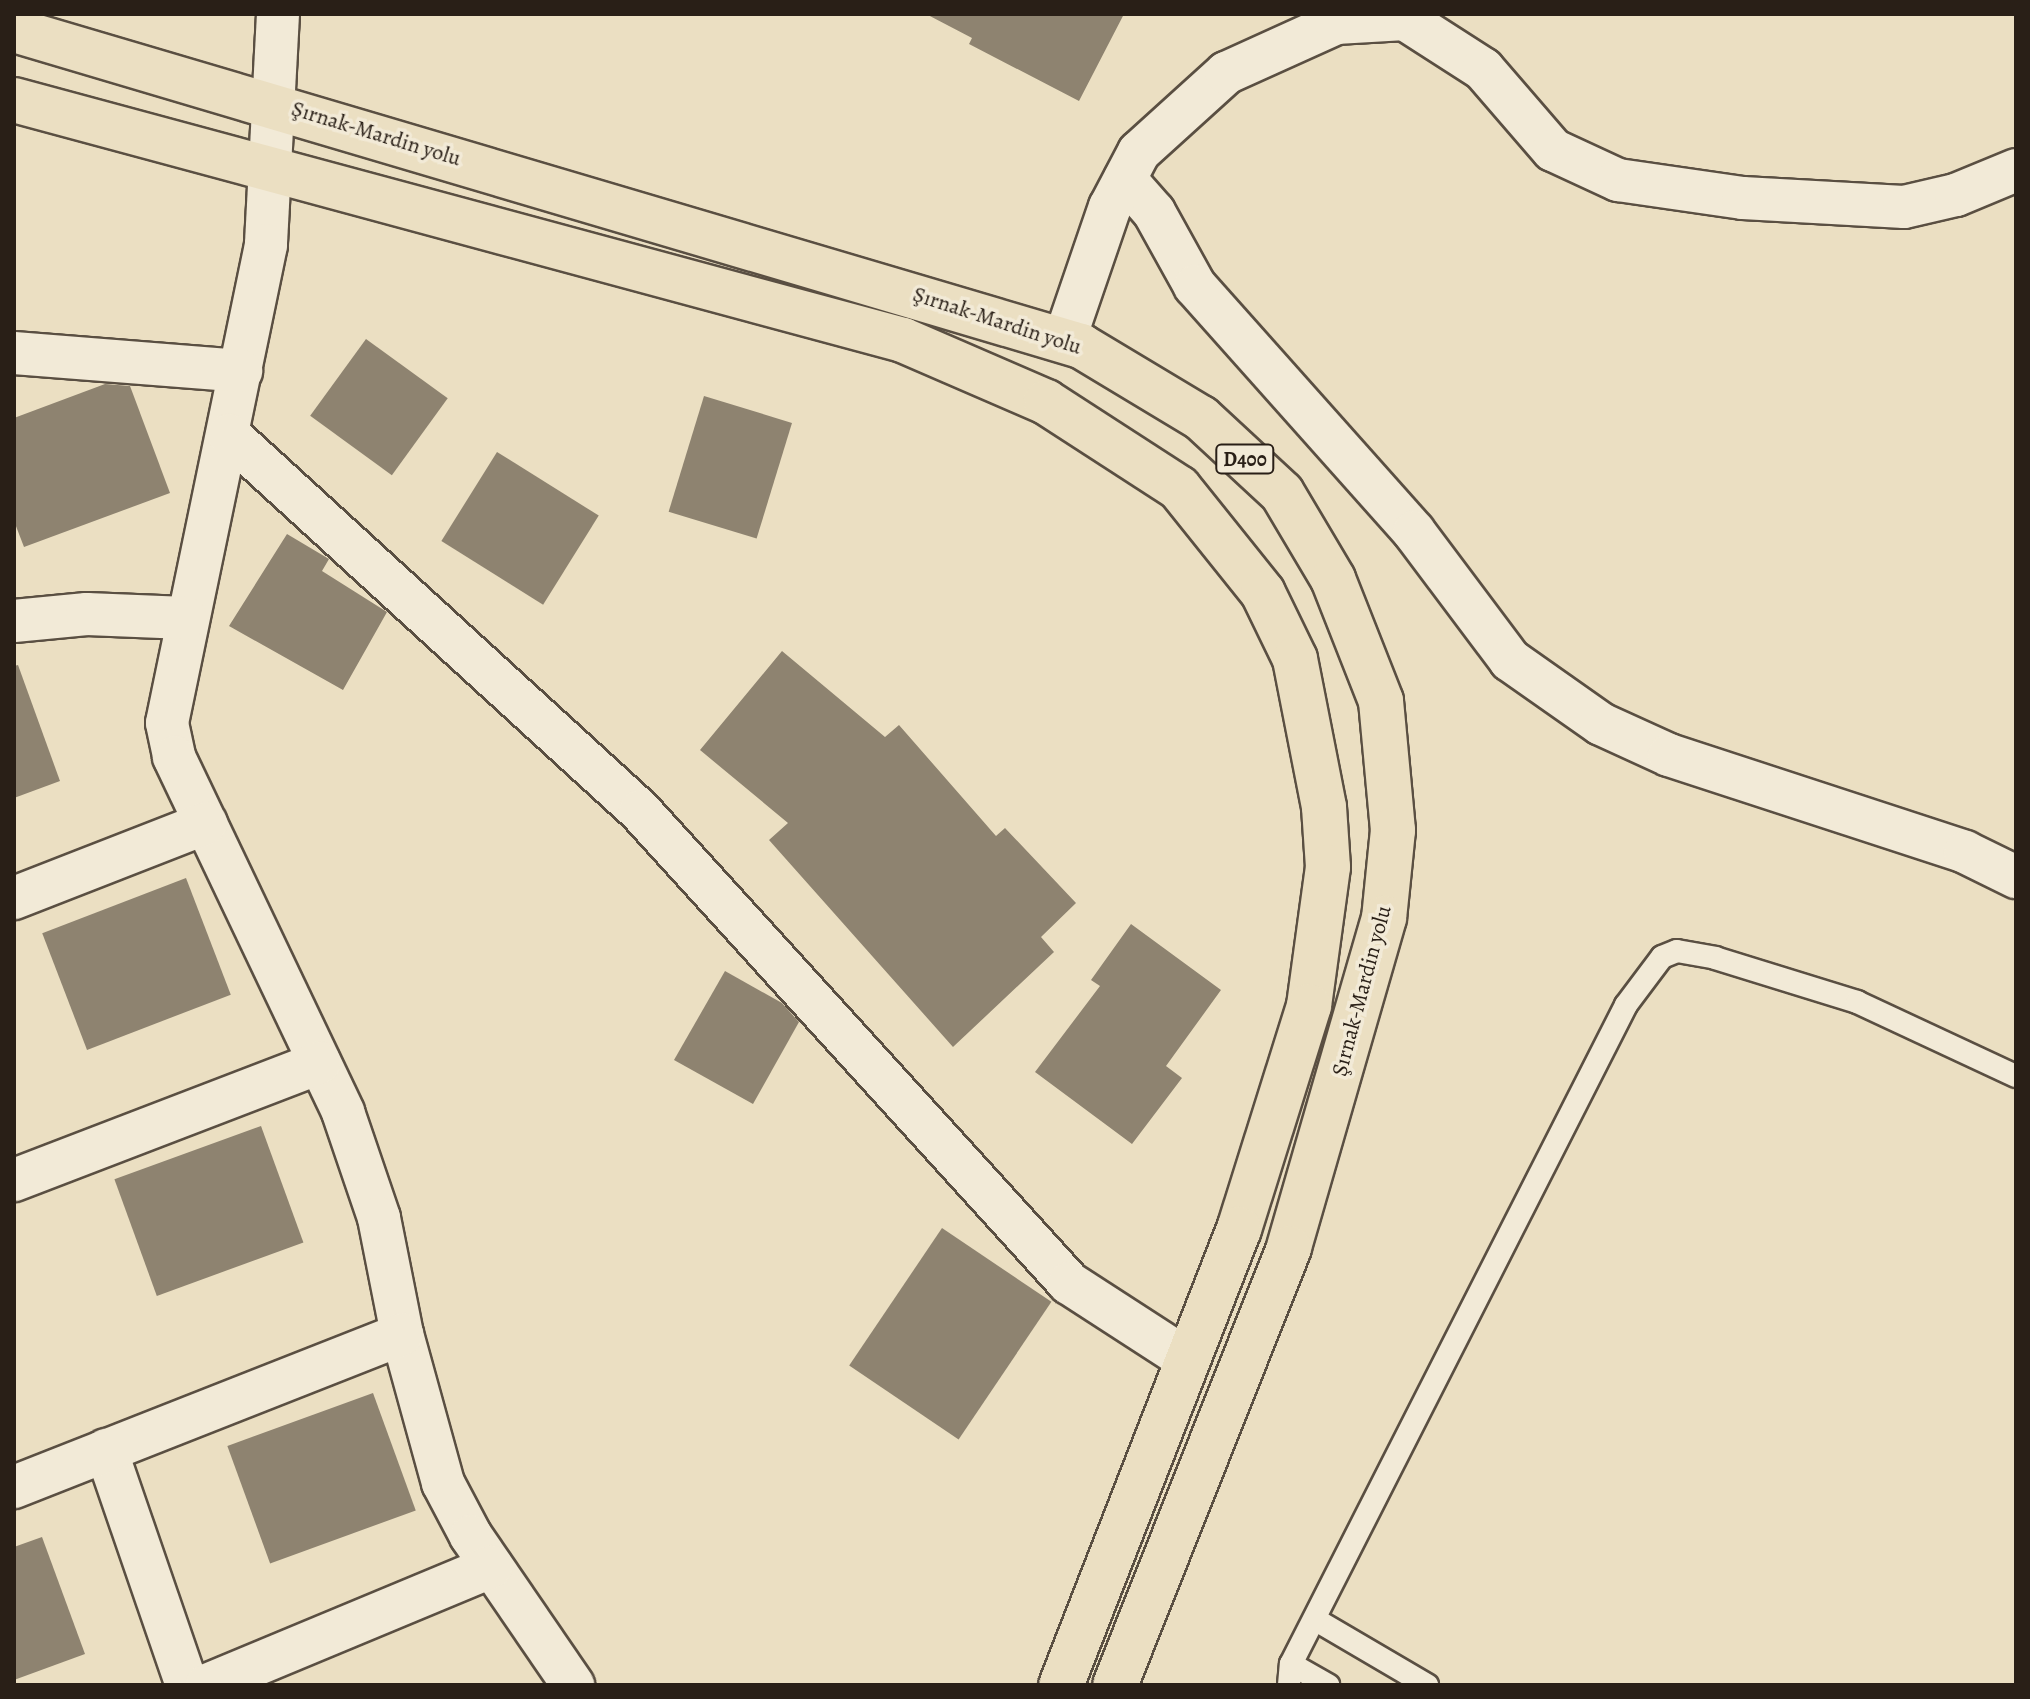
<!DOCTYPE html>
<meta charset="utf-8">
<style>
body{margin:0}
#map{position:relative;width:2030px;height:1699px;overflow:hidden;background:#ebdfc2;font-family:Alegreya,serif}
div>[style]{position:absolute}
.building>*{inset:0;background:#8e8370;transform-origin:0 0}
.roads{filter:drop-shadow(2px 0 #5a4f42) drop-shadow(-2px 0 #5a4f42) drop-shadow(0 2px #5a4f42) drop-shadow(0 -2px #5a4f42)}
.service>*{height:22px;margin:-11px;padding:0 11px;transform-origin:11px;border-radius:11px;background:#f2ead7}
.minor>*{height:42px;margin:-21px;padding:0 21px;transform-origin:21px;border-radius:21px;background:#f2ead7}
.trunk>*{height:44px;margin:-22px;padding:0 22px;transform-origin:22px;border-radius:22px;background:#ebdfc2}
span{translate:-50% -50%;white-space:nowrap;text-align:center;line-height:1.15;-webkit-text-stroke:7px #f2ead7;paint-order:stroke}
.shield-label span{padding:2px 6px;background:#f2ead7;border:2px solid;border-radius:6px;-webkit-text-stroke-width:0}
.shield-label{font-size:20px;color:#291f17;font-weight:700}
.street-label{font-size:22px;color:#291f17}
.frame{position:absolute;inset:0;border:16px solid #291f17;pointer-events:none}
</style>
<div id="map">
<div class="building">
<i style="clip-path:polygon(926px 14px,1124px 14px,1079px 101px,969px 44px,972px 38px)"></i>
<i style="left:366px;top:339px;width:101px;height:95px;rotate:36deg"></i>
<i style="clip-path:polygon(105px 384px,130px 386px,170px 493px,24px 547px,14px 521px,14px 418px)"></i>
<i style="left:704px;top:396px;width:92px;height:121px;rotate:17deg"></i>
<i style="left:497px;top:452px;width:120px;height:105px;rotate:32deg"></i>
<i style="clip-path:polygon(287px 534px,329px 559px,322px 571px,387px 612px,343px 690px,229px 626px)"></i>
<i style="clip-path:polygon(782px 651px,885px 737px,899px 725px,996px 836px,1005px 828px,1076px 903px,1041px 937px,1054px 952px,953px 1047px,769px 840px,788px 823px,700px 750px)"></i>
<i style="clip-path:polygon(18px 665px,60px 781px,14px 798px,14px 666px)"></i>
<i style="left:186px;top:878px;width:125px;height:154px;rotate:69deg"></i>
<i style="clip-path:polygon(1131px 924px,1221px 990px,1166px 1066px,1182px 1078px,1132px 1144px,1035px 1072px,1100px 986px,1091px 980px)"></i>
<i style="clip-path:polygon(725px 971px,782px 1003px,799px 1022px,753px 1104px,674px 1060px)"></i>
<i style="left:261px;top:1126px;width:124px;height:156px;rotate:70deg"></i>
<i style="left:942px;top:1228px;width:132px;height:166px;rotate:34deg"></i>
<i style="left:373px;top:1393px;width:125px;height:155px;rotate:70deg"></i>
<i style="clip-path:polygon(42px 1537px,85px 1654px,14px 1680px,14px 1547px)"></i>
</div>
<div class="roads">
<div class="service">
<i style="left:1316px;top:1620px;width:129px;rotate:30.4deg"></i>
<i style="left:1291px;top:1664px;width:43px;rotate:29.6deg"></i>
<i style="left:1289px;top:1685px;width:21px;rotate:-85deg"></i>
<i style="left:1291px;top:1664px;width:739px;rotate:-63.05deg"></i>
<i style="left:1626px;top:1005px;width:60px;rotate:-53.1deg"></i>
<i style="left:1662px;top:957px;width:16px;rotate:-22deg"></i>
<i style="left:1677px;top:951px;width:39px;rotate:10deg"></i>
<i style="left:1715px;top:958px;width:149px;rotate:17.2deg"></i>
<i style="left:1857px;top:1002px;width:175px;rotate:25deg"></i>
</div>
<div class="minor">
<i style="left:278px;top:14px;width:231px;rotate:93deg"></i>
<i style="left:266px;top:245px;width:488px;rotate:101.7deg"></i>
<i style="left:167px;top:723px;width:35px;rotate:78deg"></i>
<i style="left:174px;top:757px;width:393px;rotate:64.5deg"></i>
<i style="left:343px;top:1112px;width:112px;rotate:71.2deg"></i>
<i style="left:379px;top:1218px;width:118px;rotate:78.8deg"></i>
<i style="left:402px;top:1334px;width:155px;rotate:74.6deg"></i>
<i style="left:443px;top:1483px;width:60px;rotate:62.2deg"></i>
<i style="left:471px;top:1536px;width:181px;rotate:55.6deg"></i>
<i style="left:1125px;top:179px;width:44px;rotate:48.7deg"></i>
<i style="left:1154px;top:212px;width:85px;rotate:61deg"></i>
<i style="left:1195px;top:286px;width:329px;rotate:48.3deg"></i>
<i style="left:1414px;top:532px;width:160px;rotate:53.1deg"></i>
<i style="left:1510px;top:660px;width:111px;rotate:35.1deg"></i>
<i style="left:1601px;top:724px;width:75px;rotate:24.5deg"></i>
<i style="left:1669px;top:755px;width:311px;rotate:18.1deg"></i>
<i style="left:1965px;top:852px;width:57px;rotate:26.1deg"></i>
<i style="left:1064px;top:341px;width:142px;rotate:-71.1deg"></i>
<i style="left:1110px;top:207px;width:62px;rotate:-62.2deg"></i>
<i style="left:1139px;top:152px;width:118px;rotate:-42.2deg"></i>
<i style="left:1226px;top:73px;width:121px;rotate:-24.4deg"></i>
<i style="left:1336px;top:23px;width:69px;rotate:-3.3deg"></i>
<i style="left:1405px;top:19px;width:93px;rotate:32.7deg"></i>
<i style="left:1483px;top:69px;width:107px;rotate:49.2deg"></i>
<i style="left:1553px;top:150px;width:72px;rotate:24.8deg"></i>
<i style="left:1618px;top:180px;width:126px;rotate:8.2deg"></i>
<i style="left:1743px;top:198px;width:161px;rotate:3.2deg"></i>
<i style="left:1904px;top:207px;width:53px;rotate:-13deg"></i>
<i style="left:1956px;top:195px;width:65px;rotate:-22.6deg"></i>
<i style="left:14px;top:353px;width:228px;rotate:4.5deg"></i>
<i style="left:229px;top:435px;width:557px;rotate:42.45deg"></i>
<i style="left:640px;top:811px;width:638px;rotate:47.73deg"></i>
<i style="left:1069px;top:1283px;width:142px;rotate:32.9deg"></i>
<i style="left:14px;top:621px;width:73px;rotate:-5.5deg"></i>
<i style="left:87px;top:614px;width:99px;rotate:2.3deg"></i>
<i style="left:14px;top:898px;width:206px;rotate:-21.3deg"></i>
<i style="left:14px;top:1180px;width:327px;rotate:-21deg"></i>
<i style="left:106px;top:1450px;width:249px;rotate:71deg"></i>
<i style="left:14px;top:1487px;width:417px;rotate:-21.5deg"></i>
<i style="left:207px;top:1685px;width:308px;rotate:-22.6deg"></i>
</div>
<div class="trunk">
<i style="left:14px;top:30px;width:1113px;rotate:16.5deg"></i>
<i style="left:1081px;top:346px;width:140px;rotate:31deg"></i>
<i style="left:1201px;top:418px;width:110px;rotate:42.8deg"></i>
<i style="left:1282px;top:493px;width:100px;rotate:59.3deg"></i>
<i style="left:1333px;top:579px;width:131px;rotate:68.5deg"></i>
<i style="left:1381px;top:701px;width:130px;rotate:84.7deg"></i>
<i style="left:1393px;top:830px;width:88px;rotate:95.8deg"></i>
<i style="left:1384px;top:918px;width:343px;rotate:106.1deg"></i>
<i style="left:1289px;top:1248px;width:470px;rotate:111.7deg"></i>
<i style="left:14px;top:100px;width:921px;rotate:15.11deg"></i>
<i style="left:903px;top:340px;width:156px;rotate:23.4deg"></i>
<i style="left:1046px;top:402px;width:158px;rotate:32.9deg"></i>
<i style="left:1179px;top:488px;width:134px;rotate:51.3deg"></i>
<i style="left:1263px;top:593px;width:73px;rotate:64.1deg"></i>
<i style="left:1295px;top:659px;width:151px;rotate:78.9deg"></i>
<i style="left:1324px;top:807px;width:60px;rotate:86.2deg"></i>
<i style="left:1328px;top:867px;width:140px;rotate:97.8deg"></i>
<i style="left:1309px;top:1006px;width:234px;rotate:107.4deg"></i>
<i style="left:1239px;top:1229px;width:490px;rotate:111.3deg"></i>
</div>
</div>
<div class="shield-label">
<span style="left:1245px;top:459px">D400</span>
</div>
<div class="street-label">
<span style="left:376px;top:134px;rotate:17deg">Şırnak-Mardin yolu</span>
<span style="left:997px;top:321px;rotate:18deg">Şırnak-Mardin yolu</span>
<span style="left:1362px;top:991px;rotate:-75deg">Şırnak-Mardin yolu</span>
</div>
<div class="frame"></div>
</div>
